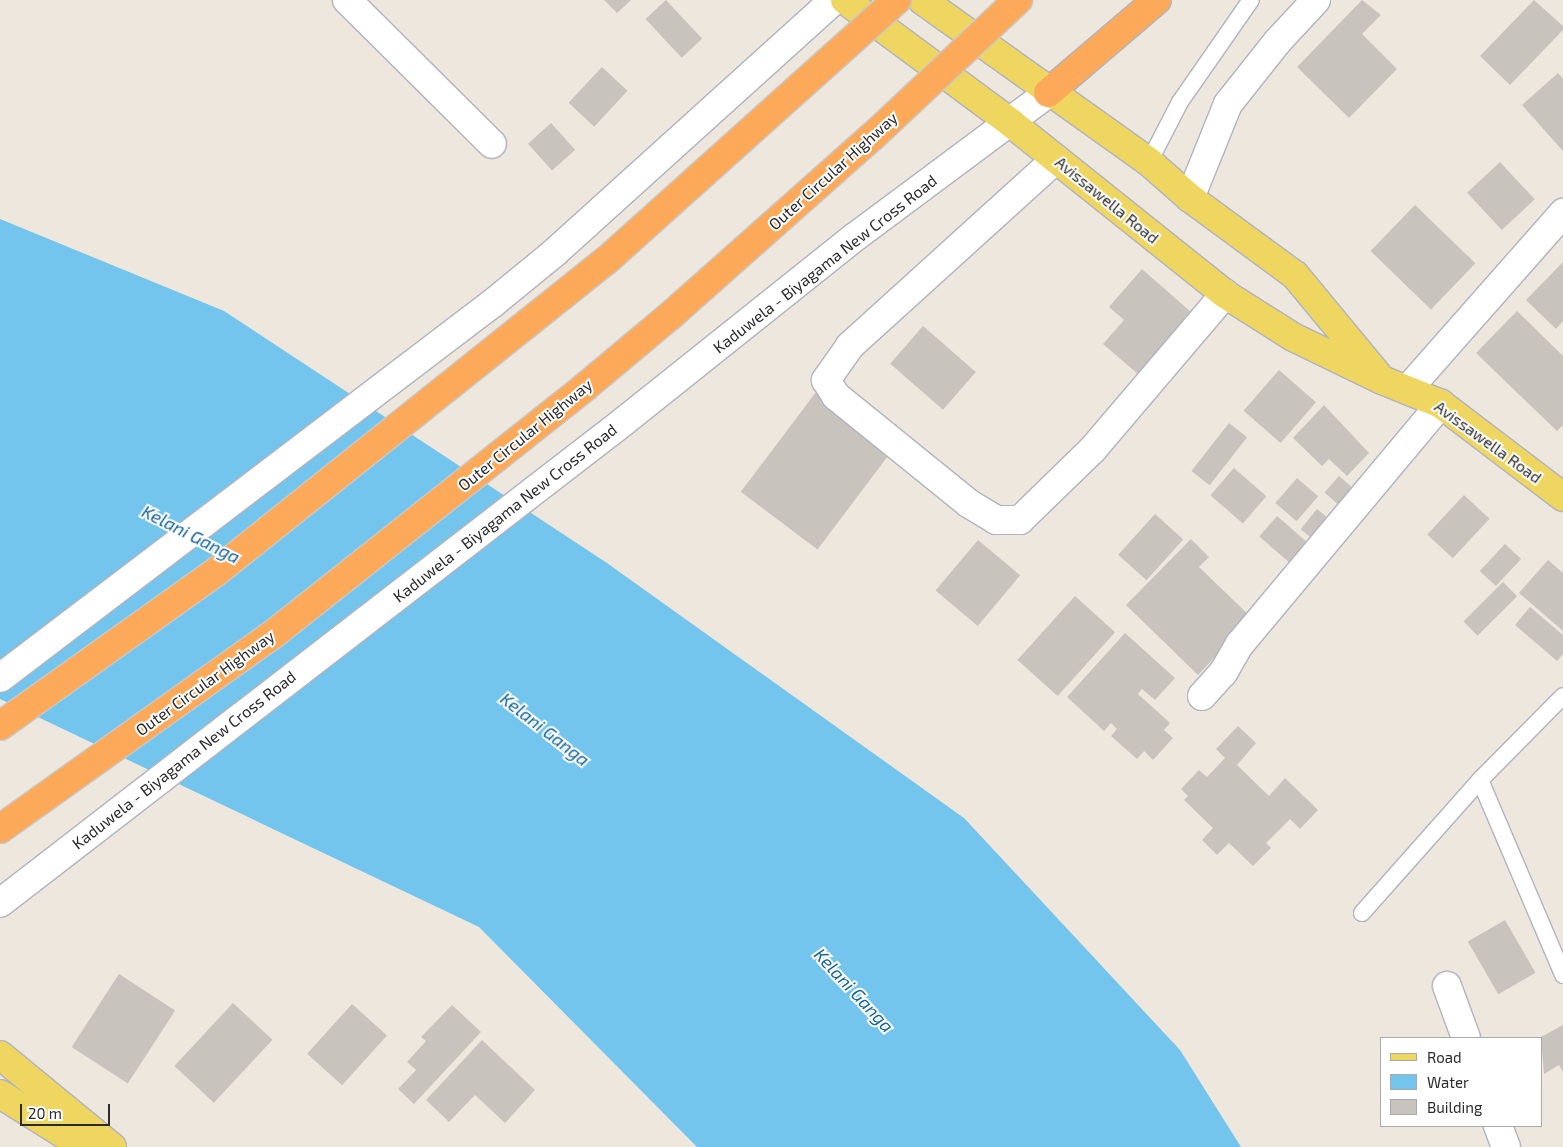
<!DOCTYPE html>
<style>
body{margin:0}
#map{position:relative;width:1563px;height:1147px;overflow:hidden;background:#ede7de;font-family:"Exo 2",sans-serif}
div>[style]{position:absolute}
.water>*{inset:0;background:#73c5ed}
.building>*{inset:0;background:#c8c4bd;transform-origin:0 0}
.roads{filter:drop-shadow(1px 0 #b1b3bf) drop-shadow(-1px 0 #b1b3bf) drop-shadow(0 1px #b1b3bf) drop-shadow(0 -1px #b1b3bf)}
.service>*{height:16px;margin:-8px;padding:0 8px;transform-origin:8px;border-radius:8px;background:#fff}
.minor>*{height:28px;margin:-14px;padding:0 14px;transform-origin:14px;border-radius:14px;background:#fff}
.tertiary>*{height:28px;margin:-14px;padding:0 14px;transform-origin:14px;border-radius:14px;background:#fff}
.primary>*{height:28px;margin:-14px;padding:0 14px;transform-origin:14px;border-radius:14px;background:#efd661}
.motorway>*{height:28px;margin:-14px;padding:0 14px;transform-origin:14px;border-radius:14px;background:#fca95a}
.bridges{filter:drop-shadow(1px 0 #c8c8c8) drop-shadow(-1px 0 #c8c8c8) drop-shadow(0 1px #c8c8c8) drop-shadow(0 -1px #c8c8c8)}
.motorway-bridge>*{height:28px;margin:-14px;padding:0 14px;transform-origin:14px;border-radius:14px;background:#fca95a}
span{translate:-50% -50%;white-space:nowrap;text-align:center;line-height:1.15;-webkit-text-stroke:4px #fff;paint-order:stroke}
.street-label{font-size:16px;color:#2b2b2b}
.water-label{font-size:18px;color:#10639b;font-style:italic}
.legend{position:absolute;left:1380px;top:1037px;width:162px;height:90px;box-sizing:border-box;background:#fff;border:1px solid #aaa;margin:0;padding:6px 9px;list-style:none;font-size:15px;color:#2b2b2b}
.legend li{display:flex;align-items:center;gap:10px;height:25px}
.legend b{width:25px;border:1px solid #aaa}
.scale{position:absolute;left:20px;top:1104px;width:90px;height:22px;box-sizing:border-box;border:2px solid #2b2b2b;border-top:0;padding-left:6px;font-size:15px;line-height:18px;white-space:nowrap;color:#2b2b2b;-webkit-text-stroke:4px #fff;paint-order:stroke}
</style>
<div id="map">
<div class="water">
<i style="clip-path:polygon(0 219px,224px 311px,607px 563px,964px 818px,1180px 1050px,1241px 1147px,697px 1147px,479px 927px,0 699px)"></i>
</div>
<div class="building">
<i style="clip-path:polygon(604px 0,631px 0,617px 13px)"></i>
<i style="left:666px;top:0;width:53px;height:28px;rotate:47deg"></i>
<i style="clip-path:polygon(1362px 0,1381px 15px,1362px 34px,1397px 69px,1349px 118px,1297px 67px)"></i>
<i style="clip-path:polygon(1534px 0,1563px 26px,1563px 30px,1510px 85px,1480px 56px)"></i>
<i style="left:602px;top:67px;width:35px;height:49px;rotate:43deg"></i>
<i style="clip-path:polygon(1558px 73px,1563px 79px,1563px 151px,1522px 105px)"></i>
<i style="left:551px;top:123px;width:36px;height:31px;rotate:48deg"></i>
<i style="left:1500px;top:162px;width:51px;height:45px;rotate:47deg"></i>
<i style="left:1415px;top:205px;width:84px;height:64px;rotate:44deg"></i>
<i style="clip-path:polygon(1563px 262px,1563px 321px,1556px 329px,1526px 300px)"></i>
<i style="clip-path:polygon(1142px 269px,1192px 313px,1138px 374px,1103px 344px,1124px 320px,1109px 307px)"></i>
<i style="clip-path:polygon(1517px 311px,1563px 356px,1563px 425px,1557px 431px,1476px 353px)"></i>
<i style="left:923px;top:326px;width:70px;height:50px;rotate:41deg"></i>
<i style="left:1279px;top:370px;width:49px;height:54px;rotate:41deg"></i>
<i style="left:816px;top:392px;width:96px;height:125px;rotate:37deg"></i>
<i style="clip-path:polygon(1324px 405px,1369px 453px,1347px 476px,1329px 459px,1322px 466px,1293px 438px)"></i>
<i style="left:1229px;top:423px;width:23px;height:61px;rotate:38deg"></i>
<i style="left:1234px;top:468px;width:43px;height:36px;rotate:41deg"></i>
<i style="left:1339px;top:476px;width:23px;height:22px;rotate:41deg"></i>
<i style="left:1297px;top:478px;width:28px;height:33px;rotate:41deg"></i>
<i style="left:1464px;top:495px;width:35px;height:54px;rotate:43deg"></i>
<i style="left:1317px;top:509px;width:22px;height:26px;rotate:39deg"></i>
<i style="left:1155px;top:514px;width:38px;height:55px;rotate:42deg"></i>
<i style="left:1277px;top:516px;width:49px;height:27px;rotate:41deg"></i>
<i style="clip-path:polygon(1191px 539px,1209px 557px,1199px 567px,1252px 618px,1198px 675px,1126px 605px)"></i>
<i style="left:978px;top:540px;width:55px;height:66px;rotate:40deg"></i>
<i style="left:1505px;top:544px;width:22px;height:37px;rotate:43deg"></i>
<i style="clip-path:polygon(1548px 560px,1563px 573px,1563px 631px,1519px 593px)"></i>
<i style="left:1503px;top:582px;width:20px;height:56px;rotate:45deg"></i>
<i style="left:1075px;top:596px;width:54px;height:86px;rotate:42deg"></i>
<i style="clip-path:polygon(1530px 607px,1563px 635px,1563px 654px,1557px 661px,1515px 625px)"></i>
<i style="clip-path:polygon(1125px 633px,1175px 678px,1155px 700px,1142px 689px,1138px 694px,1170px 723px,1164px 730px,1173px 738px,1153px 760px,1144px 751px,1137px 759px,1111px 736px,1117px 729px,1111px 723px,1104px 731px,1067px 697px)"></i>
<i style="clip-path:polygon(1238px 726px,1256px 743px,1237px 765px,1269px 796px,1285px 778px,1318px 810px,1300px 829px,1290px 819px,1266px 843px,1271px 848px,1253px 866px,1229px 843px,1217px 855px,1202px 840px,1213px 828px,1184px 800px,1188px 796px,1181px 789px,1199px 770px,1207px 777px,1225px 758px,1216px 749px)"></i>
<i style="left:1505px;top:920px;width:61px;height:43px;rotate:60deg"></i>
<i style="left:119px;top:974px;width:67px;height:87px;rotate:33deg"></i>
<i style="left:233px;top:1003px;width:54px;height:86px;rotate:43deg"></i>
<i style="left:352px;top:1004px;width:47px;height:67px;rotate:42deg"></i>
<i style="clip-path:polygon(452px 1005px,481px 1032px,414px 1104px,398px 1089px,416px 1070px,407px 1062px,426px 1041px,421px 1037px)"></i>
<i style="clip-path:polygon(1563px 1025px,1563px 1072px,1559px 1065px,1544px 1074px,1541px 1037px)"></i>
<i style="clip-path:polygon(482px 1040px,535px 1090px,505px 1123px,475px 1095px,449px 1122px,426px 1100px)"></i>
</div>
<div class="roads">
<div class="service">
<i style="left:1149px;top:162px;width:68px;rotate:-62.7deg"></i>
<i style="left:1180px;top:102px;width:124px;rotate:-55.2deg"></i>
<i style="left:1480px;top:780px;width:212px;rotate:66.9deg"></i>
<i style="left:1362px;top:913px;width:178px;rotate:-48.4deg"></i>
<i style="left:1480px;top:780px;width:118px;rotate:-45.3deg"></i>
</div>
<div class="minor">
<i style="left:347px;top:0;width:204px;rotate:44.8deg"></i>
<i style="left:1056px;top:159px;width:278px;rotate:137.8deg"></i>
<i style="left:850px;top:346px;width:42px;rotate:125.2deg"></i>
<i style="left:826px;top:380px;width:19px;rotate:58deg"></i>
<i style="left:836px;top:396px;width:170px;rotate:39deg"></i>
<i style="left:968px;top:503px;width:33px;rotate:31deg"></i>
<i style="left:996px;top:520px;width:24px"></i>
<i style="left:1020px;top:520px;width:102px;rotate:-44.2deg"></i>
<i style="left:1093px;top:449px;width:204px;rotate:-49.6deg"></i>
<i style="left:1190px;top:198px;width:101px;rotate:-68deg"></i>
<i style="left:1228px;top:104px;width:80px;rotate:-51.6deg"></i>
<i style="left:1278px;top:41px;width:56px;rotate:-47.2deg"></i>
<i style="left:1408px;top:389px;width:235px;rotate:-48.6deg"></i>
<i style="left:1202px;top:696px;width:31px;rotate:-48deg"></i>
<i style="left:1223px;top:673px;width:34px;rotate:-60deg"></i>
<i style="left:1240px;top:644px;width:313px;rotate:-50.1deg"></i>
<i style="left:1447px;top:986px;width:55px;rotate:69.9deg"></i>
<i style="left:1498px;top:1126px;width:22px;rotate:69deg"></i>
</div>
<div class="tertiary">
<i style="left:0;top:678px;width:619px;rotate:-37.26deg"></i>
<i style="left:493px;top:303px;width:79px;rotate:-39.3deg"></i>
<i style="left:554px;top:253px;width:377px;rotate:-42.1deg"></i>
<i style="left:0;top:903px;width:787px;rotate:-37.67deg"></i>
<i style="left:623px;top:422px;width:297px;rotate:-38.6deg"></i>
<i style="left:855px;top:237px;width:241px;rotate:-36.7deg"></i>
</div>
<div class="primary">
<i style="left:845px;top:0;width:207px;rotate:36.5deg"></i>
<i style="left:1011px;top:123px;width:274px;rotate:38.6deg"></i>
<i style="left:1225px;top:294px;width:80px;rotate:32.3deg"></i>
<i style="left:1293px;top:337px;width:99px;rotate:25.8deg"></i>
<i style="left:1382px;top:380px;width:64px;rotate:22.1deg"></i>
<i style="left:1441px;top:404px;width:153px;rotate:37.3deg"></i>
<i style="left:922px;top:0;width:279px;rotate:35.5deg"></i>
<i style="left:1149px;top:162px;width:55px;rotate:41.3deg"></i>
<i style="left:1190px;top:198px;width:130px;rotate:36.3deg"></i>
<i style="left:1295px;top:275px;width:127px;rotate:50.4deg"></i>
<i style="left:0;top:1055px;width:145px;rotate:39.4deg"></i>
<i style="left:0;top:1094px;width:99px;rotate:32.2deg"></i>
</div>
<div class="motorway">
<i style="left:1048px;top:93px;width:143px;rotate:-40.5deg"></i>
</div>
</div>
<div class="bridges">
<div class="motorway-bridge">
<i style="left:0;top:726px;width:265px;rotate:-35.5deg"></i>
<i style="left:216px;top:572px;width:502px;rotate:-38.61deg"></i>
<i style="left:608px;top:259px;width:388px;rotate:-41.9deg"></i>
<i style="left:0;top:829px;width:333px;rotate:-35.5deg"></i>
<i style="left:271px;top:636px;width:401px;rotate:-38.4deg"></i>
<i style="left:585px;top:387px;width:111px;rotate:-39.9deg"></i>
<i style="left:670px;top:316px;width:271px;rotate:-41.6deg"></i>
<i style="left:873px;top:136px;width:199px;rotate:-43.2deg"></i>
</div>
</div>
<div class="street-label">
<span style="left:833px;top:171px;rotate:-42deg">Outer Circular Highway</span>
<span style="left:1107px;top:200px;rotate:39deg">Avissawella Road</span>
<span style="left:825px;top:264px;rotate:-38deg">Kaduwela - Biyagama New Cross Road</span>
<span style="left:525px;top:435px;rotate:-39deg">Outer Circular Highway</span>
<span style="left:1488px;top:442px;rotate:36deg">Avissawella Road</span>
<span style="left:505px;top:513px;rotate:-38deg">Kaduwela - Biyagama New Cross Road</span>
<span style="left:205px;top:683px;rotate:-36deg">Outer Circular Highway</span>
<span style="left:184px;top:760px;rotate:-38deg">Kaduwela - Biyagama New Cross Road</span>
</div>
<div class="water-label">
<span style="left:191px;top:534px;rotate:27deg">Kelani Ganga</span>
<span style="left:545px;top:729px;rotate:38deg">Kelani Ganga</span>
<span style="left:854px;top:990px;rotate:47deg">Kelani Ganga</span>
</div>
<ul class="legend">
<li><b style="height:6px;background:#efd661"></b>Road</li>
<li><b style="height:14px;background:#73c5ed"></b>Water</li>
<li><b style="height:14px;background:#c8c4bd"></b>Building</li>
</ul>
<div class="scale">20 m</div>
</div>
